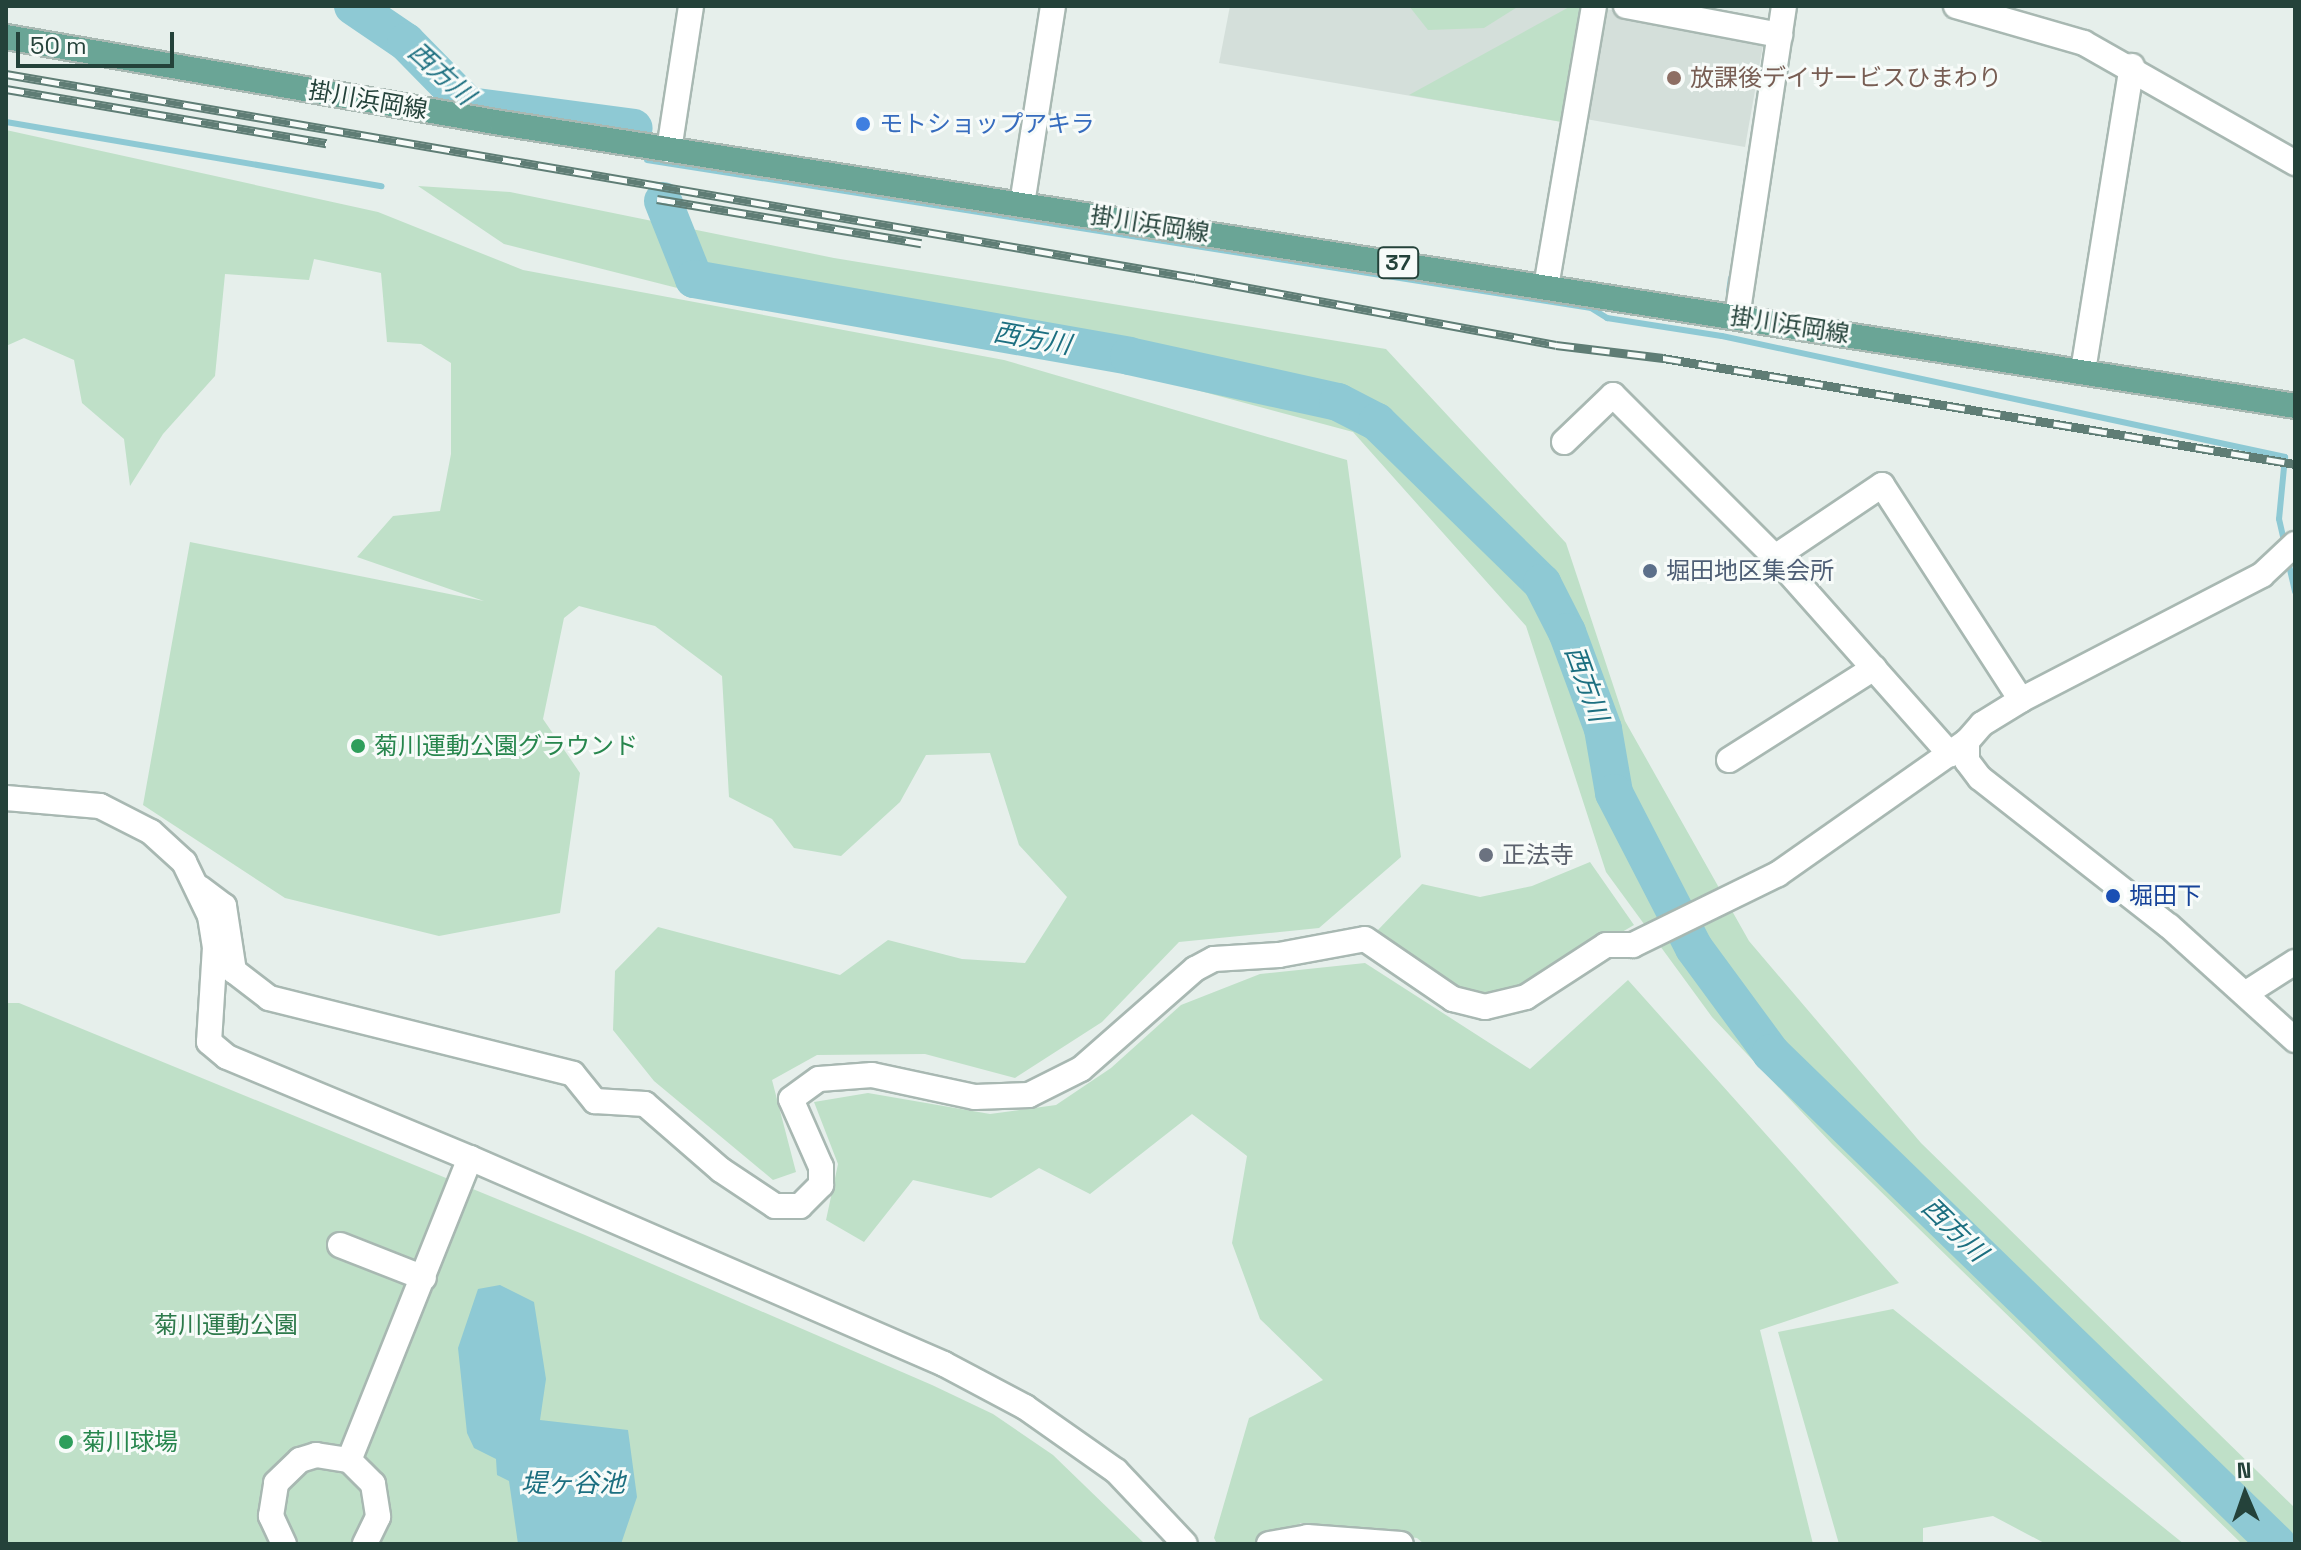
<!DOCTYPE html>
<meta charset="utf-8">
<style>
body{margin:0}
#map{position:relative;width:2301px;height:1550px;overflow:hidden;background:#e6efeb;font-family:"Space Grotesk","Noto Sans JP",sans-serif}
div>[style]{position:absolute}
.built>*{inset:0;background:#d4dfda;transform-origin:0 0}
.green>*{inset:0;background:#bfe0c8}
.water>*{inset:0;background:#8ec9d4}
.stream>*{height:6px;margin:-3px;padding:0 3px;transform-origin:3px;border-radius:3px;background:#8ec9d4}
.river>*{height:38px;margin:-19px;padding:0 19px;transform-origin:19px;border-radius:19px;background:#8ec9d4}
.roads{filter:drop-shadow(2px 0 #a8b8b2) drop-shadow(-2px 0 #a8b8b2) drop-shadow(0 2px #a8b8b2) drop-shadow(0 -2px #a8b8b2)}
.street>*{height:24px;margin:-12px;padding:0 12px;transform-origin:12px;border-radius:12px;background:#fff}
.secondary>*{height:24px;margin:-12px;padding:0 12px;transform-origin:12px;border-radius:12px;background:#fff}
.primary>*{height:24px;margin:-12px;padding:0 12px;transform-origin:12px;border-radius:12px;background:#6aa596}
.rail>*{height:9px;margin-top:-4.5px;transform-origin:0;background:repeating-linear-gradient(90deg,#f7fbf9 0 18px,#5f7d75 0 36px);box-sizing:border-box;border-block:2px solid #5f7d75}
.dots>*{width:22px;height:22px;translate:-50% -50%;box-sizing:border-box;border:4px solid #f7fbf9;border-radius:50%}
span{translate:-50% -50%;white-space:nowrap;text-align:center;line-height:1.15;-webkit-text-stroke:6px #f7fbf9;paint-order:stroke}
.shield-label span{padding:2px 6px;background:#f7fbf9;border:2px solid;border-radius:6px;-webkit-text-stroke-width:0}
.shield-label{font-size:22px;color:#24423a;font-weight:700}
.education-label{font-size:24px;color:#785e54}
.left{translate:0 -50%;text-align:left}
.street-label{font-size:24px;color:#24423a}
.shop-label{font-size:24px;color:#366cbe}
.service-label{font-size:24px;color:#4e5e75}
.leisure-label{font-size:24px;color:#27864d}
.worship-label{font-size:24px;color:#5b616d}
.transit-label{font-size:24px;color:#164399}
.park-label{font-size:24px;color:#2d7a4b}
.water-label{font-size:26px;color:#1c6f80;font-style:italic}
.frame{position:absolute;inset:0;border:8px solid #24423a;pointer-events:none}
.north{position:absolute;left:2205px;top:1454px;width:80px;height:80px;-webkit-text-stroke:6px #f7fbf9;paint-order:stroke;rotate:358deg;font-size:22px;font-weight:700;line-height:32px;text-align:center;color:#24423a}
.north::after{content:'';display:block;margin:auto;width:28px;height:36px;background:#24423a;clip-path:polygon(50% 0,100% 100%,50% 72%,0 100%)}
.scale{position:absolute;left:16px;top:32px;width:158px;height:36px;box-sizing:border-box;border:4px solid #24423a;border-top:0;padding-left:10px;font-size:24px;line-height:28px;white-space:nowrap;color:#24423a;-webkit-text-stroke:6px #f7fbf9;paint-order:stroke}
</style>
<div id="map">
<div class="built">
<i style="clip-path:polygon(1230px 6px,1588px 6px,1562px 122px,1219px 63px)"></i>
<i style="left:1601px;top:8px;width:166px;height:112px;rotate:10deg"></i>
</div>
<div class="green">
<i style="clip-path:polygon(1409px 6px,1519px 6px,1484px 28px,1428px 30px)"></i>
<i style="clip-path:polygon(1571px 6px,1588px 6px,1562px 122px,1409px 95px)"></i>
<i style="clip-path:polygon(6px 130px,378px 212px,523px 270px,1004px 360px,1347px 460px,1401px 857px,1319px 928px,1179px 942px,1102px 1022px,1015px 1078px,925px 1054px,817px 1055px,772px 1080px,796px 1172px,773px 1180px,654px 1081px,613px 1030px,615px 971px,658px 927px,840px 975px,888px 940px,962px 959px,1025px 963px,1067px 897px,1019px 845px,990px 753px,926px 755px,900px 802px,841px 856px,794px 848px,772px 819px,729px 797px,722px 676px,655px 626px,579px 606px,564px 618px,543px 719px,580px 773px,560px 913px,439px 936px,285px 898px,143px 805px,190px 542px,484px 601px,357px 557px,393px 516px,440px 511px,451px 454px,451px 363px,421px 344px,387px 342px,381px 273px,314px 259px,309px 280px,225px 274px,215px 376px,163px 434px,130px 486px,124px 439px,82px 403px,74px 360px,24px 338px,6px 346px)"></i>
<i style="clip-path:polygon(418px 186px,510px 192px,834px 258px,1386px 349px,1566px 543px,1625px 721px,1749px 941px,1921px 1143px,2295px 1508px,2295px 1544px,2242px 1544px,1832px 1144px,1712px 1017px,1606px 872px,1526px 626px,1353px 432px,957px 326px,693px 292px,504px 244px)"></i>
<i style="clip-path:polygon(1590px 862px,1634px 925px,1499px 1004px,1453px 999px,1377px 931px,1422px 884px,1480px 897px,1532px 886px)"></i>
<i style="clip-path:polygon(1365px 963px,1530px 1069px,1628px 980px,1899px 1283px,1760px 1330px,1813px 1544px,1424px 1544px,1417px 1538px,1301px 1523px,1265px 1544px,1217px 1544px,1214px 1538px,1249px 1418px,1323px 1380px,1260px 1319px,1232px 1243px,1247px 1156px,1192px 1114px,1090px 1194px,1039px 1168px,991px 1198px,913px 1180px,864px 1242px,826px 1220px,838px 1164px,814px 1102px,868px 1093px,990px 1114px,1056px 1105px,1111px 1068px,1181px 1005px,1260px 974px)"></i>
<i style="clip-path:polygon(6px 1003px,19px 1003px,585px 1235px,932px 1385px,993px 1414px,1053px 1455px,1145px 1544px,6px 1544px)"></i>
<i style="clip-path:polygon(1893px 1309px,2184px 1544px,2046px 1544px,1993px 1516px,1923px 1528px,1923px 1544px,1839px 1544px,1778px 1332px)"></i>
</div>
<div class="water">
<i style="clip-path:polygon(500px 1285px,534px 1302px,546px 1379px,540px 1420px,628px 1430px,637px 1497px,621px 1544px,518px 1544px,509px 1481px,497px 1475px,496px 1459px,474px 1448px,467px 1433px,458px 1348px,478px 1289px)"></i>
</div>
<div class="stream">
<i style="left:6px;top:122px;width:381px;rotate:9.7deg"></i>
<i style="left:647px;top:160px;width:956px;rotate:8.91deg"></i>
<i style="left:1591px;top:308px;width:19px;rotate:32deg"></i>
<i style="left:1607px;top:318px;width:116px;rotate:8.9deg"></i>
<i style="left:1722px;top:336px;width:576px;rotate:12.13deg"></i>
<i style="left:2285px;top:457px;width:62px;rotate:95.5deg"></i>
<i style="left:2279px;top:519px;width:28px;rotate:77deg"></i>
<i style="left:1729px;top:292px;width:14px;rotate:-82deg"></i>
<i style="left:2288px;top:561px;width:32px;rotate:77deg"></i>
</div>
<div class="river">
<i style="left:353px;top:6px;width:64px;rotate:34.2deg"></i>
<i style="left:406px;top:42px;width:90px;rotate:45.5deg"></i>
<i style="left:469px;top:106px;width:166px;rotate:7.6deg"></i>
<i style="left:663px;top:201px;width:84px;rotate:68.3deg"></i>
<i style="left:694px;top:279px;width:442px;rotate:10deg"></i>
<i style="left:1129px;top:356px;width:214px;rotate:12.4deg"></i>
<i style="left:1338px;top:402px;width:44px;rotate:27.1deg"></i>
<i style="left:1377px;top:422px;width:231px;rotate:44.3deg"></i>
<i style="left:1542px;top:583px;width:55px;rotate:63deg"></i>
<i style="left:1567px;top:632px;width:103px;rotate:69.6deg"></i>
<i style="left:1603px;top:729px;width:65px;rotate:80.2deg"></i>
<i style="left:1614px;top:793px;width:174px;rotate:62.7deg"></i>
<i style="left:1694px;top:948px;width:130px;rotate:53.7deg"></i>
<i style="left:1771px;top:1053px;width:705px;rotate:44.14deg"></i>
</div>
<div class="roads">
<div class="street">
<i style="left:1626px;top:6px;width:157px;rotate:10.7deg"></i>
<i style="left:1956px;top:6px;width:133px;rotate:16.1deg"></i>
<i style="left:2084px;top:43px;width:243px;rotate:29.6deg"></i>
<i style="left:669px;top:150px;width:146px;rotate:-81.3deg"></i>
<i style="left:1022px;top:204px;width:200px;rotate:-81.1deg"></i>
<i style="left:1546px;top:287px;width:285px;rotate:-80.3deg"></i>
<i style="left:1737px;top:317px;width:315px;rotate:-81.4deg"></i>
<i style="left:2083px;top:371px;width:309px;rotate:-80.9deg"></i>
<i style="left:1564px;top:442px;width:68px;rotate:-43.8deg"></i>
<i style="left:1613px;top:395px;width:229px;rotate:45deg"></i>
<i style="left:1775px;top:557px;width:264px;rotate:48.4deg"></i>
<i style="left:1775px;top:557px;width:129px;rotate:-33.9deg"></i>
<i style="left:1882px;top:485px;width:256px;rotate:57.1deg"></i>
<i style="left:1729px;top:760px;width:172px;rotate:-32.4deg"></i>
<i style="left:6px;top:798px;width:94px;rotate:4.9deg"></i>
<i style="left:100px;top:806px;width:57px;rotate:27deg"></i>
<i style="left:151px;top:832px;width:45px;rotate:42.3deg"></i>
<i style="left:184px;top:862px;width:60px;rotate:64.3deg"></i>
<i style="left:210px;top:916px;width:31px;rotate:81deg"></i>
<i style="left:215px;top:947px;width:95px;rotate:93.6deg"></i>
<i style="left:209px;top:1042px;width:23px;rotate:40deg"></i>
<i style="left:227px;top:1057px;width:263px;rotate:22.6deg"></i>
<i style="left:470px;top:1158px;width:325px;rotate:111.8deg"></i>
<i style="left:200px;top:888px;width:30px;rotate:37deg"></i>
<i style="left:224px;top:906px;width:66px;rotate:81.3deg"></i>
<i style="left:234px;top:971px;width:44px;rotate:37.6deg"></i>
<i style="left:269px;top:998px;width:313px;rotate:14deg"></i>
<i style="left:573px;top:1074px;width:35px;rotate:51deg"></i>
<i style="left:595px;top:1101px;width:50px;rotate:3.4deg"></i>
<i style="left:645px;top:1104px;width:101px;rotate:41deg"></i>
<i style="left:721px;top:1170px;width:65px;rotate:33.7deg"></i>
<i style="left:775px;top:1206px;width:25px"></i>
<i style="left:800px;top:1206px;width:30px;rotate:-45deg"></i>
<i style="left:821px;top:1185px;width:18px;rotate:-90deg"></i>
<i style="left:821px;top:1167px;width:74px;rotate:-113.8deg"></i>
<i style="left:791px;top:1099px;width:34px;rotate:-36deg"></i>
<i style="left:819px;top:1079px;width:53px;rotate:-4.3deg"></i>
<i style="left:872px;top:1075px;width:105px;rotate:12.1deg"></i>
<i style="left:975px;top:1097px;width:54px;rotate:-2.1deg"></i>
<i style="left:1029px;top:1095px;width:58px;rotate:-26.6deg"></i>
<i style="left:1081px;top:1069px;width:152px;rotate:-41.3deg"></i>
<i style="left:1195px;top:969px;width:21px;rotate:-28deg"></i>
<i style="left:1214px;top:959px;width:65px;rotate:-3.5deg"></i>
<i style="left:1279px;top:955px;width:87px;rotate:-10.5deg"></i>
<i style="left:1365px;top:939px;width:107px;rotate:34.3deg"></i>
<i style="left:1453px;top:999px;width:33px;rotate:14deg"></i>
<i style="left:1485px;top:1007px;width:42px;rotate:-13.7deg"></i>
<i style="left:1526px;top:997px;width:95px;rotate:-33deg"></i>
<i style="left:1606px;top:945px;width:27px"></i>
<i style="left:1633px;top:945px;width:161px;rotate:-26.1deg"></i>
<i style="left:1778px;top:874px;width:231px;rotate:-35.1deg"></i>
<i style="left:2248px;top:992px;width:56px;rotate:-32.6deg"></i>
<i style="left:340px;top:1245px;width:90px;rotate:21.4deg"></i>
<i style="left:284px;top:1544px;width:31px;rotate:-115deg"></i>
<i style="left:271px;top:1516px;width:33px;rotate:-81deg"></i>
<i style="left:276px;top:1483px;width:33px;rotate:-44deg"></i>
<i style="left:300px;top:1460px;width:17px;rotate:-17deg"></i>
<i style="left:316px;top:1455px;width:33px;rotate:9deg"></i>
<i style="left:349px;top:1460px;width:34px;rotate:45deg"></i>
<i style="left:373px;top:1484px;width:33px;rotate:81deg"></i>
<i style="left:378px;top:1517px;width:30px;rotate:116deg"></i>
<i style="left:1269px;top:1544px;width:39px;rotate:-10deg"></i>
<i style="left:1307px;top:1537px;width:94px;rotate:4.3deg"></i>
</div>
<div class="secondary">
<i style="left:2295px;top:544px;width:45px;rotate:136.8deg"></i>
<i style="left:2262px;top:575px;width:271px;rotate:152.6deg"></i>
<i style="left:2021px;top:700px;width:46px;rotate:148.4deg"></i>
<i style="left:1982px;top:724px;width:23px;rotate:131deg"></i>
<i style="left:1967px;top:741px;width:20px;rotate:90deg"></i>
<i style="left:1967px;top:761px;width:21px;rotate:53deg"></i>
<i style="left:1980px;top:778px;width:240px;rotate:38.1deg"></i>
<i style="left:2169px;top:926px;width:170px;rotate:42.1deg"></i>
<i style="left:470px;top:1158px;width:517px;rotate:23.49deg"></i>
<i style="left:944px;top:1364px;width:92px;rotate:28deg"></i>
<i style="left:1025px;top:1407px;width:111px;rotate:35.1deg"></i>
<i style="left:1116px;top:1471px;width:100px;rotate:46.6deg"></i>
</div>
<div class="primary">
<i style="left:6px;top:37px;width:502px;rotate:9.86deg"></i>
<i style="left:501px;top:123px;width:1816px;rotate:8.96deg"></i>
</div>
</div>
<div class="rail">
<i style="left:6px;top:74px;width:1206px;rotate:9.74deg"></i>
<i style="left:1195px;top:278px;width:367px;rotate:10.5deg"></i>
<i style="left:1556px;top:345px;width:108px;rotate:6.9deg"></i>
<i style="left:1663px;top:358px;width:641px;rotate:9.52deg"></i>
<i style="left:6px;top:89px;width:325px;rotate:9.6deg"></i>
<i style="left:657px;top:199px;width:268px;rotate:9.5deg"></i>
</div>
<div class="dots">
<i style="left:1674px;top:78px;background:#8d6e63"></i>
<i style="left:863px;top:124px;background:#3f7fe0"></i>
<i style="left:1650px;top:571px;background:#5c6f8a"></i>
<i style="left:358px;top:746px;background:#2e9e5b"></i>
<i style="left:1486px;top:855px;background:#6b7280"></i>
<i style="left:2113px;top:896px;background:#1a4fb4"></i>
<i style="left:66px;top:1442px;background:#2e9e5b"></i>
</div>
<div class="shield-label">
<span style="left:1398px;top:263px">37</span>
</div>
<div class="education-label">
<span class="left" style="left:1690px;top:78px">放課後デイサービスひまわり</span>
</div>
<div class="street-label">
<span style="left:368px;top:100px;rotate:10deg">掛川浜岡線</span>
<span style="left:1150px;top:224px;rotate:9deg">掛川浜岡線</span>
<span style="left:1790px;top:325px;rotate:9deg">掛川浜岡線</span>
</div>
<div class="shop-label">
<span class="left" style="left:879px;top:124px">モトショップアキラ</span>
</div>
<div class="service-label">
<span class="left" style="left:1666px;top:571px">堀田地区集会所</span>
</div>
<div class="leisure-label">
<span class="left" style="left:374px;top:746px">菊川運動公園グラウンド</span>
<span class="left" style="left:82px;top:1442px">菊川球場</span>
</div>
<div class="worship-label">
<span class="left" style="left:1502px;top:855px">正法寺</span>
</div>
<div class="transit-label">
<span class="left" style="left:2129px;top:896px">堀田下</span>
</div>
<div class="park-label">
<span style="left:226px;top:1325px">菊川運動公園</span>
</div>
<div class="water-label">
<span style="left:441px;top:74px;rotate:42deg">西方川</span>
<span style="left:1032px;top:339px;rotate:10deg">西方川</span>
<span style="left:1586px;top:684px;rotate:70deg">西方川</span>
<span style="left:1954px;top:1230px;rotate:44deg">西方川</span>
<span style="left:573px;top:1484px">堤ヶ谷池</span>
</div>
<div class="frame"></div>
<div class="north">N</div>
<div class="scale">50 m</div>
</div>
